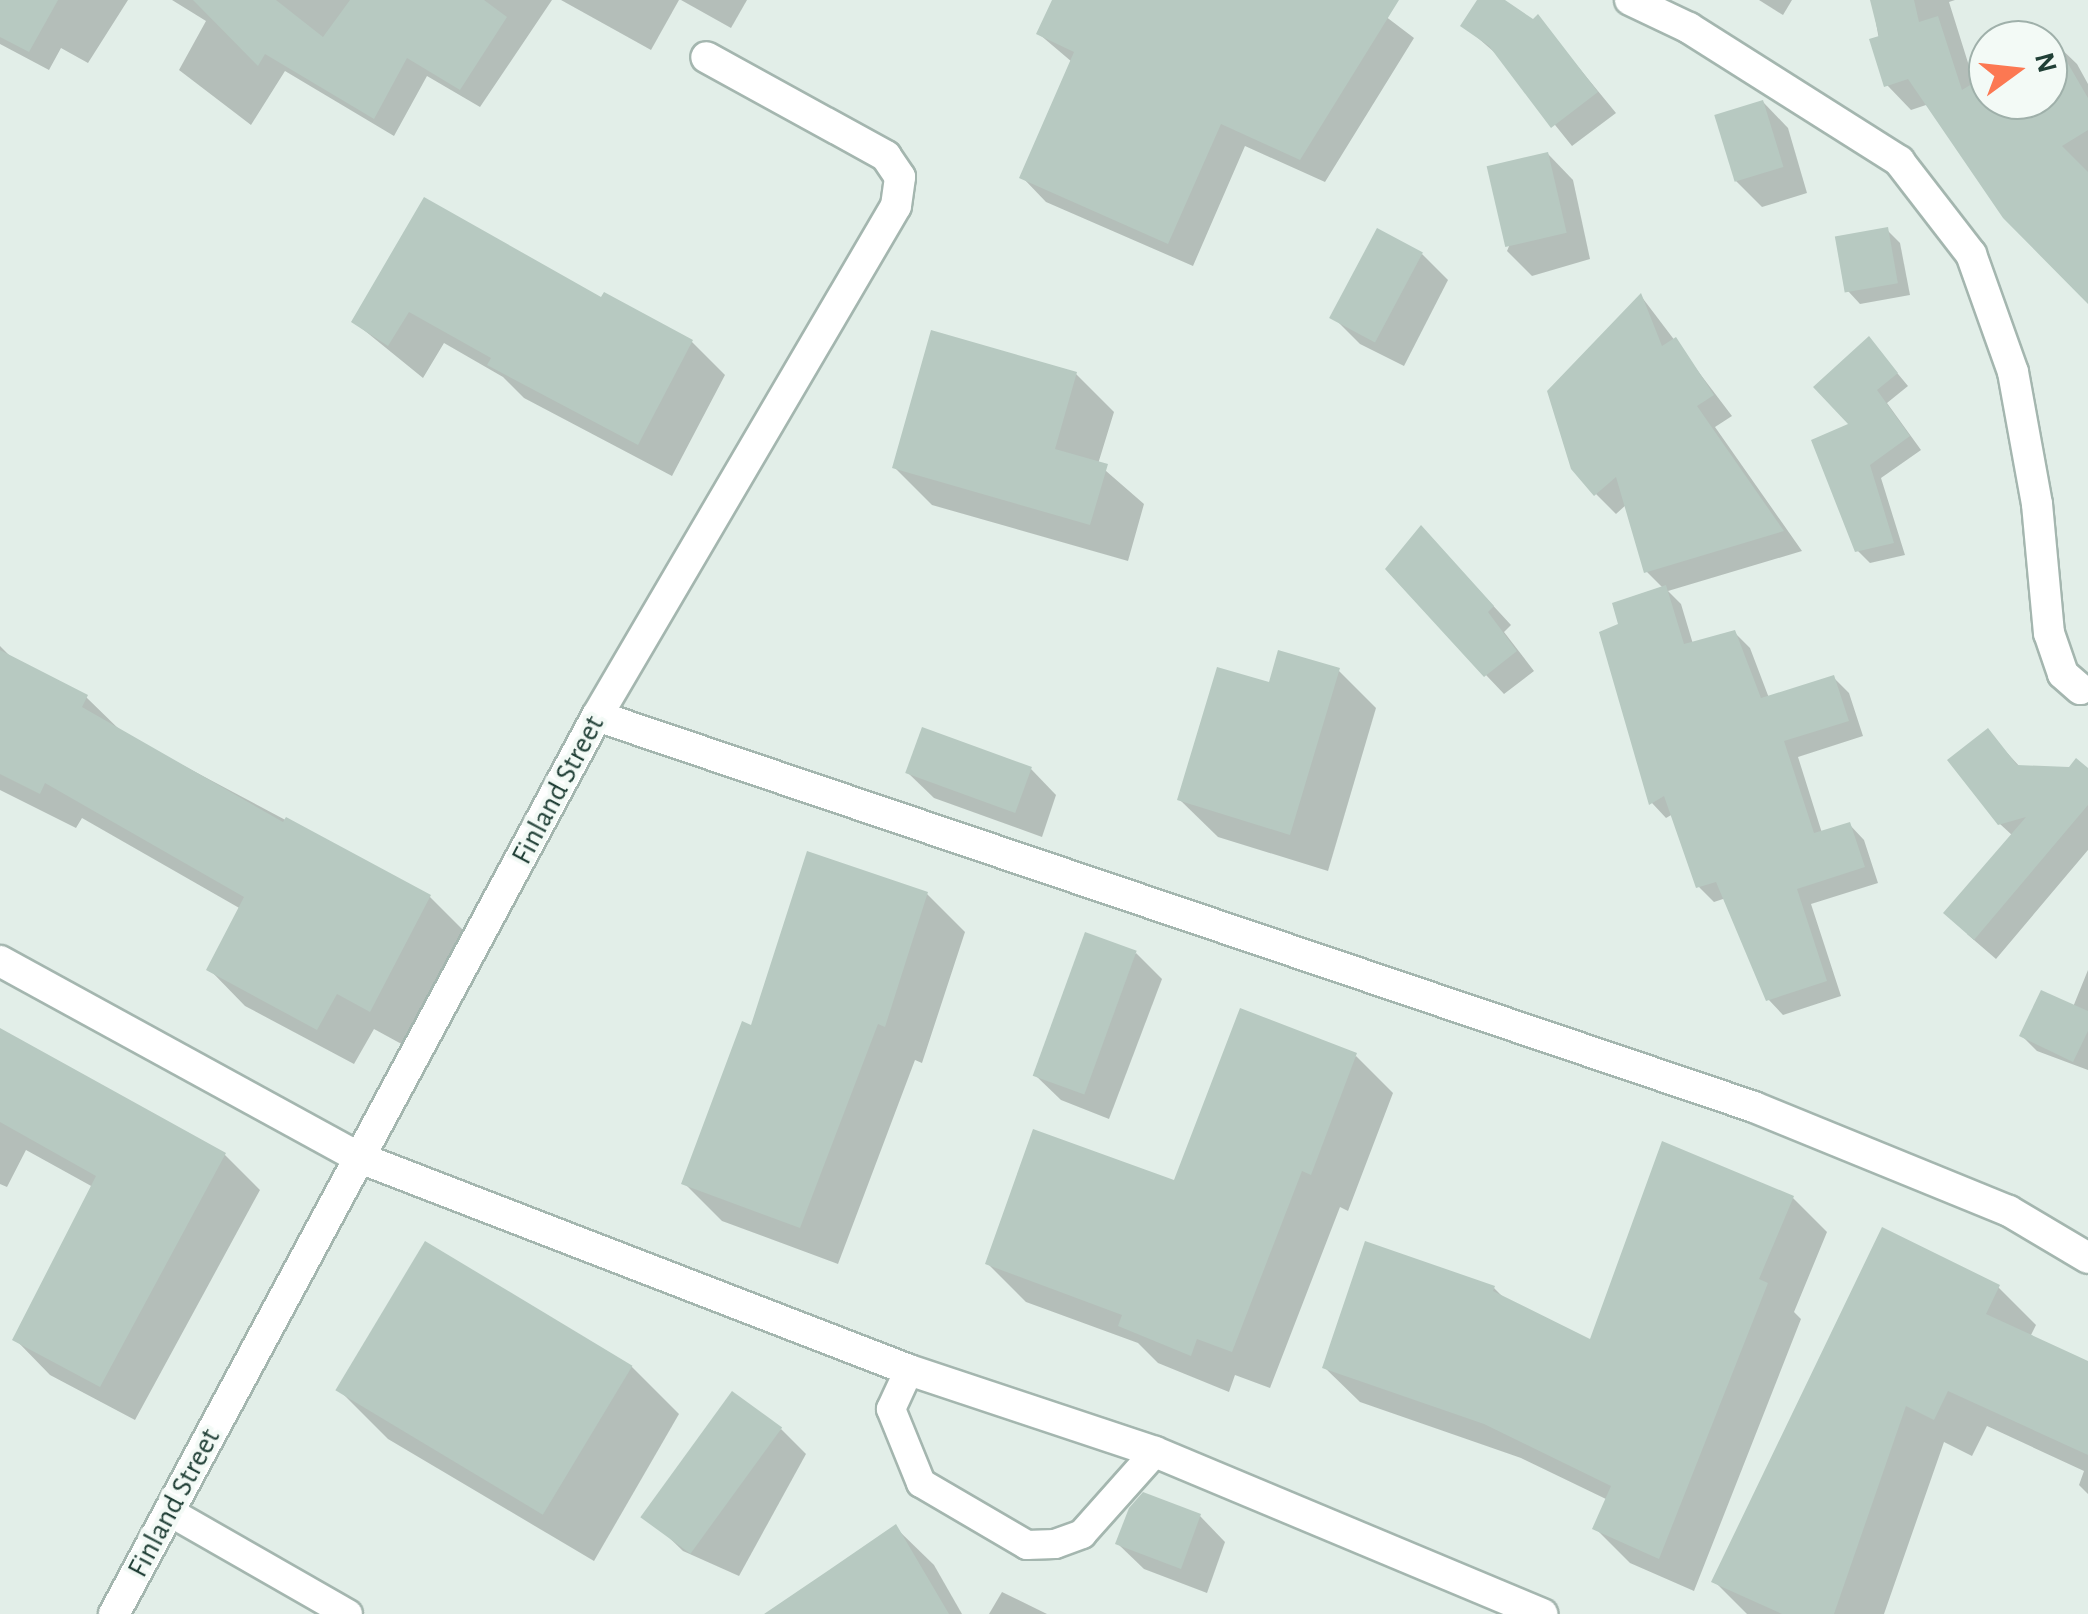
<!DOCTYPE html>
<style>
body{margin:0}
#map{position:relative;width:2088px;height:1614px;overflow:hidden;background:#e2eee8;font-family:"Alegreya Sans",sans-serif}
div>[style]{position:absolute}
.shadow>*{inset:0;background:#0003}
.building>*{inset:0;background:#b7c9c1;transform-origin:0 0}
.roads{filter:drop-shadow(2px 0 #a4b6af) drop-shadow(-2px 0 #a4b6af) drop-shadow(0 2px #a4b6af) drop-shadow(0 -2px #a4b6af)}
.lane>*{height:28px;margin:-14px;padding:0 14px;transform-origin:14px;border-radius:14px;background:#fff}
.street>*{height:30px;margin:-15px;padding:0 15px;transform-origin:15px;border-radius:15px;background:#fff}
span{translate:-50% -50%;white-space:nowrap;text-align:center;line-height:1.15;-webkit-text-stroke:8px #f3faf6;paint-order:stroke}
.street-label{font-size:30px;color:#214037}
.north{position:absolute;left:1968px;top:20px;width:100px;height:100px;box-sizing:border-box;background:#f3faf6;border:2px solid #9fb0aa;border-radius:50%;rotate:75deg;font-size:28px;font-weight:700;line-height:40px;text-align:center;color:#214037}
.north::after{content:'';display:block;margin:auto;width:35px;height:45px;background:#fc7852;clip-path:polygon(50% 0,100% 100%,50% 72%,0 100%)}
</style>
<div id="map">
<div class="shadow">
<i style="clip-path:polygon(0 0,128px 0,88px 63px,61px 48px,49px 70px,0 44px)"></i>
<i style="clip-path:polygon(172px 0,552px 0,480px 107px,427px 76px,394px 136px,285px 71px,251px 125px,179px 70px,206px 21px)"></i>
<i style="clip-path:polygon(561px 0,679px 0,651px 50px)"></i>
<i style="clip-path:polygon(681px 0,747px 0,731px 28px)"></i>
<i style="clip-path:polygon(1055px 0,1364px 0,1414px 38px,1325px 182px,1245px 146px,1193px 266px,1046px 202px,1022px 177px,1072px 62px,1039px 34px)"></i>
<i style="clip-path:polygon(1480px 0,1501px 0,1534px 23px,1538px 18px,1616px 113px,1572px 146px,1501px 58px,1463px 25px)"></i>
<i style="clip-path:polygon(1759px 0,1792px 0,1783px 15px)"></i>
<i style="clip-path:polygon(1872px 0,1955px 0,1949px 2px,1975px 85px,1988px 77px,1988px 100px,2048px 100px,2052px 40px,2077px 64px,2088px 84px,2088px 301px,1929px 104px,1911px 110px,1887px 85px)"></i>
<i style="clip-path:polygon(1763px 102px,1788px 128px,1807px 193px,1762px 207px,1736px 181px)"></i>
<i style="clip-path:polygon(1548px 154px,1573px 180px,1590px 259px,1532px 276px,1507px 251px)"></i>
<i style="clip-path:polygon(425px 200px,602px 301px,692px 342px,725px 375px,672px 476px,524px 398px,503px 377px,444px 343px,423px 378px,354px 322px)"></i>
<i style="clip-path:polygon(1887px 230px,1900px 243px,1910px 295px,1860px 304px,1848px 291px)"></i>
<i style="clip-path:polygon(1422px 254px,1448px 280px,1404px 366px,1360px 344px,1334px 318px)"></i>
<i style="clip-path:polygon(1641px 296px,1732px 416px,1715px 427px,1802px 551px,1668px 591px,1681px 604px,1693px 644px,1735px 633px,1750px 648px,1769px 698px,1834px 678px,1849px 693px,1863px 736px,1798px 757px,1822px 833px,1849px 824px,1864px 840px,1878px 883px,1811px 904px,1841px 996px,1783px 1015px,1768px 999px,1726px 898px,1714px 902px,1699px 887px,1673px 814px,1666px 818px,1652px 803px,1621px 625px,1664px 589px,1646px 571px,1627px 504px,1616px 514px,1596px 494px)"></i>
<i style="clip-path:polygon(1869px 339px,1908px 386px,1887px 403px,1921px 450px,1881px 478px,1905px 555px,1870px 563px,1857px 550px,1852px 425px)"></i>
<i style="clip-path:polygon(1076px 374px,1114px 412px,1098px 464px,1144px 504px,1128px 561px,932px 505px,894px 467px)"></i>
<i style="clip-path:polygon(1439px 547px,1511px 625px,1504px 632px,1534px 671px,1504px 694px,1486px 675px)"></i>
<i style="clip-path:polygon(0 646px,15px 661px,86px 697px,124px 734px,430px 897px,466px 933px,407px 1047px,374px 1029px,354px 1064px,245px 1006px,209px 969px,241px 909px,82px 818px,76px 828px,0 790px)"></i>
<i style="clip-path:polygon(1339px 671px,1376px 708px,1328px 871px,1218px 837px,1180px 800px,1270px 685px)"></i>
<i style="clip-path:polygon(1987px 731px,2021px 768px,2088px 770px,2088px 850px,1996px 959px,1967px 934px,2013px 836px,2000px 824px)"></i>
<i style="clip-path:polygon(1031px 769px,1056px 795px,1042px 837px,934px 798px,908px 773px)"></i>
<i style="clip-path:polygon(927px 894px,965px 932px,922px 1063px,915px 1060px,838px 1264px,722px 1221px,684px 1183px,753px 1028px)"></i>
<i style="clip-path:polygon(1136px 953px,1162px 979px,1109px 1119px,1061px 1100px,1035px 1075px)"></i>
<i style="clip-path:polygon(2088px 970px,2088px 1070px,2037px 1051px,2022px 1036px,2073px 1007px)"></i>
<i style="clip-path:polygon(0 1032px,225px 1155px,260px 1190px,135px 1420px,50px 1375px,15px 1339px,93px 1187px,26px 1150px,7px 1187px,0 1184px)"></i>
<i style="clip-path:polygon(1356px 1056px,1393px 1093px,1348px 1211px,1340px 1207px,1270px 1388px,1235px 1375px,1229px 1392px,1158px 1363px,1138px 1343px,1026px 1302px,988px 1264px,1176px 1183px)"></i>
<i style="clip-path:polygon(1793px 1198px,1827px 1232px,1794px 1312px,1801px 1319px,1694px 1591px,1630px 1563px,1595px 1528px,1608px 1500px,1521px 1458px,1360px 1402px,1325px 1368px,1494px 1288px,1507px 1301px,1591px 1342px)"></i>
<i style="clip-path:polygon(1998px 1287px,2036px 1325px,2030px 1337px,2088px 1364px,2088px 1494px,2079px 1485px,2084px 1471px,1987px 1426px,1972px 1456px,1944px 1442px,1884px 1614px,1747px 1614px,1714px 1581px)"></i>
<i style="clip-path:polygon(631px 1366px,679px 1414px,594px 1561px,388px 1439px,340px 1391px)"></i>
<i style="clip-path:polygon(781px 1429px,806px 1454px,739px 1576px,683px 1551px,657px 1526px)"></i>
<i style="clip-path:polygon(1200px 1516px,1225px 1542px,1207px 1593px,1144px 1569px,1118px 1544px)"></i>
<i style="clip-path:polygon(896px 1528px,934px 1565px,962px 1614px,768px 1614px)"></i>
<i style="clip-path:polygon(1002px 1592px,1047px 1614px,989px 1614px)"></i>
</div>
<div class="building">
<i style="clip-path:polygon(0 0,58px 0,29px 52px,0 37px)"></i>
<i style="clip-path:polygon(193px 0,276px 0,323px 37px,350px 0,484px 0,507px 17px,460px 90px,407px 58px,374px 119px,265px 54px,258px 66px)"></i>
<i style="clip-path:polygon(1052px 0,1399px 0,1300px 160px,1221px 124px,1168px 244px,1019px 178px,1074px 52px,1036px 34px)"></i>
<i style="clip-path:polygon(1477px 0,1505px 0,1533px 19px,1538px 14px,1598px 92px,1551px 128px,1489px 46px,1460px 26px)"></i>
<i style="clip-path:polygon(1870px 0,1914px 0,1919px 22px,1938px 16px,1962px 90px,1988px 74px,1988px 100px,2048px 100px,2046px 40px,2052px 36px,2088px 98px,2088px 130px,2062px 146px,2088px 172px,2088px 304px,2003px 218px,1908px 79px,1884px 87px,1869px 39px,1879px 36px)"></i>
<i style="left:1763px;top:100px;width:70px;height:51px;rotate:73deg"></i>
<i style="left:1548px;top:152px;width:83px;height:63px;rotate:77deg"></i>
<i style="clip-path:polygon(424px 197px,601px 297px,604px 292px,693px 340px,638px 445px,487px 365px,491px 358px,409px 312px,388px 346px,351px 322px)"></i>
<i style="left:1888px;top:227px;width:57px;height:54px;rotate:80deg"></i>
<i style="left:1377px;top:228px;width:52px;height:102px;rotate:28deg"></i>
<i style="clip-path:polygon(1641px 293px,1662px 346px,1676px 337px,1714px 395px,1697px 406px,1784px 531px,1644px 573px,1616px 477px,1594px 496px,1571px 469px,1547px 391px)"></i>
<i style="clip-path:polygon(931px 330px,1077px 372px,1055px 449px,1108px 464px,1090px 525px,892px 468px)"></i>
<i style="clip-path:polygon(1869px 336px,1898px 373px,1877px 390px,1910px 436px,1870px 465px,1894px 543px,1855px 552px,1811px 440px,1848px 424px,1813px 387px)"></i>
<i style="clip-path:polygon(1421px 525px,1494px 606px,1488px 612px,1517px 651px,1484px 677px,1385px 569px)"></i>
<i style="clip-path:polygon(1666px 585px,1684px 644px,1735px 630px,1761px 698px,1834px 675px,1849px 721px,1784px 741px,1814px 833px,1850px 822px,1865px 867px,1797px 889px,1827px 981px,1766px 1001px,1716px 882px,1696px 888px,1664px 796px,1649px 805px,1599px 632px,1618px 624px,1612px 603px)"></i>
<i style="clip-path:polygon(0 650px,88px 695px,82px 707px,283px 822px,286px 817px,431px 895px,370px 1012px,337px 994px,317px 1030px,206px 970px,244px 897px,45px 783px,40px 794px,0 774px)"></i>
<i style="clip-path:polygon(1278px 650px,1340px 668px,1290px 835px,1177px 800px,1217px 667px,1269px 682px)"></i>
<i style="left:922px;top:727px;width:117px;height:49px;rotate:20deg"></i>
<i style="clip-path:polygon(1988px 728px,2017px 765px,2069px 767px,2076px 758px,2088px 768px,2088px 805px,1974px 940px,1943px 913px,2026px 817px,1998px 825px,1947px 760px)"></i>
<i style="clip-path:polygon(807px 851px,928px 892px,885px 1027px,878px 1024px,800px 1228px,681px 1184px,742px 1021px,751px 1025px)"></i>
<i style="left:1085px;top:932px;width:55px;height:153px;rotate:20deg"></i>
<i style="clip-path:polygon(2041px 990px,2088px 1011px,2088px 1031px,2073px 1062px,2019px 1036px)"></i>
<i style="clip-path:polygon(1240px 1008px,1357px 1053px,1311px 1175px,1302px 1171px,1232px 1352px,1197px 1339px,1191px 1356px,1118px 1326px,1122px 1315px,985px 1264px,1033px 1129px,1174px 1180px)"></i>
<i style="clip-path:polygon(0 1028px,226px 1153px,100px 1387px,12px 1340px,96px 1176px,0 1122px)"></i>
<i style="clip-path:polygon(1662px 1141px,1794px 1196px,1759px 1279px,1768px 1283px,1659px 1559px,1592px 1529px,1611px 1486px,1484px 1424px,1322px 1368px,1365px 1241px,1495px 1286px,1493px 1291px,1590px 1339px)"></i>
<i style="clip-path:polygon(1882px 1227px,2000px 1285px,1986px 1314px,2088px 1361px,2088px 1455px,1948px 1391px,1934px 1420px,1906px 1406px,1834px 1614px,1782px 1614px,1711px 1582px)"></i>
<i style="left:425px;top:1241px;width:242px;height:174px;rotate:31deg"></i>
<i style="left:732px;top:1391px;width:62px;height:156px;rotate:36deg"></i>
<i style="clip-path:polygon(1143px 1492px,1201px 1514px,1181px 1569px,1115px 1544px,1129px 1508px)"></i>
<i style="clip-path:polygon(896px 1524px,949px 1614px,764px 1614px,829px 1570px)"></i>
</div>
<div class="roads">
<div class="lane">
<i style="left:909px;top:1370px;width:43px;rotate:114.8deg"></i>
<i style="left:891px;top:1409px;width:80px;rotate:67.9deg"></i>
<i style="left:921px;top:1483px;width:123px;rotate:30.3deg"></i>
<i style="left:1027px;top:1545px;width:28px;rotate:-2deg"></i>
<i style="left:1055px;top:1544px;width:29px;rotate:-20deg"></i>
<i style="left:1082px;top:1534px;width:110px;rotate:-48.3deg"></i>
<i style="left:170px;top:1512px;width:205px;rotate:29.8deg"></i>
</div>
<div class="street">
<i style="left:1630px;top:0;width:65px;rotate:25.4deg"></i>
<i style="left:1689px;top:28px;width:249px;rotate:32.3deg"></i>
<i style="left:1899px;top:161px;width:118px;rotate:52.3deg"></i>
<i style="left:1971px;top:254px;width:125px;rotate:70.4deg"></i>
<i style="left:2013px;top:372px;width:134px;rotate:79.7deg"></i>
<i style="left:2037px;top:504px;width:130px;rotate:84.7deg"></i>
<i style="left:2049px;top:633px;width:43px;rotate:71.1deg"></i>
<i style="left:2063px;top:674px;width:23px;rotate:41deg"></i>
<i style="left:597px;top:716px;width:1221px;rotate:18.67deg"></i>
<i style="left:1754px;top:1107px;width:275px;rotate:22.2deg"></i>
<i style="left:2009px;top:1211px;width:92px;rotate:30.7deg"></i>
<i style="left:0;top:961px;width:410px;rotate:28.7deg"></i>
<i style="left:360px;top:1158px;width:589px;rotate:21.11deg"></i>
<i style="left:909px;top:1370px;width:259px;rotate:18.4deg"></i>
<i style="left:1155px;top:1452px;width:420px;rotate:22.7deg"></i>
<i style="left:114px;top:1614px;width:1020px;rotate:-61.73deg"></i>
<i style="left:597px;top:716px;width:591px;rotate:-59.62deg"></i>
<i style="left:896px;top:206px;width:29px;rotate:-82deg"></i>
<i style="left:900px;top:177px;width:25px;rotate:-124deg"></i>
<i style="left:886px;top:156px;width:205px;rotate:-151.2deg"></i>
</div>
</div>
<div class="street-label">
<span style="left:558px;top:790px;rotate:-62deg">Finland Street</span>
<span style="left:174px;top:1503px;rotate:-62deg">Finland Street</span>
</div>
<div class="north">N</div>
</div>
